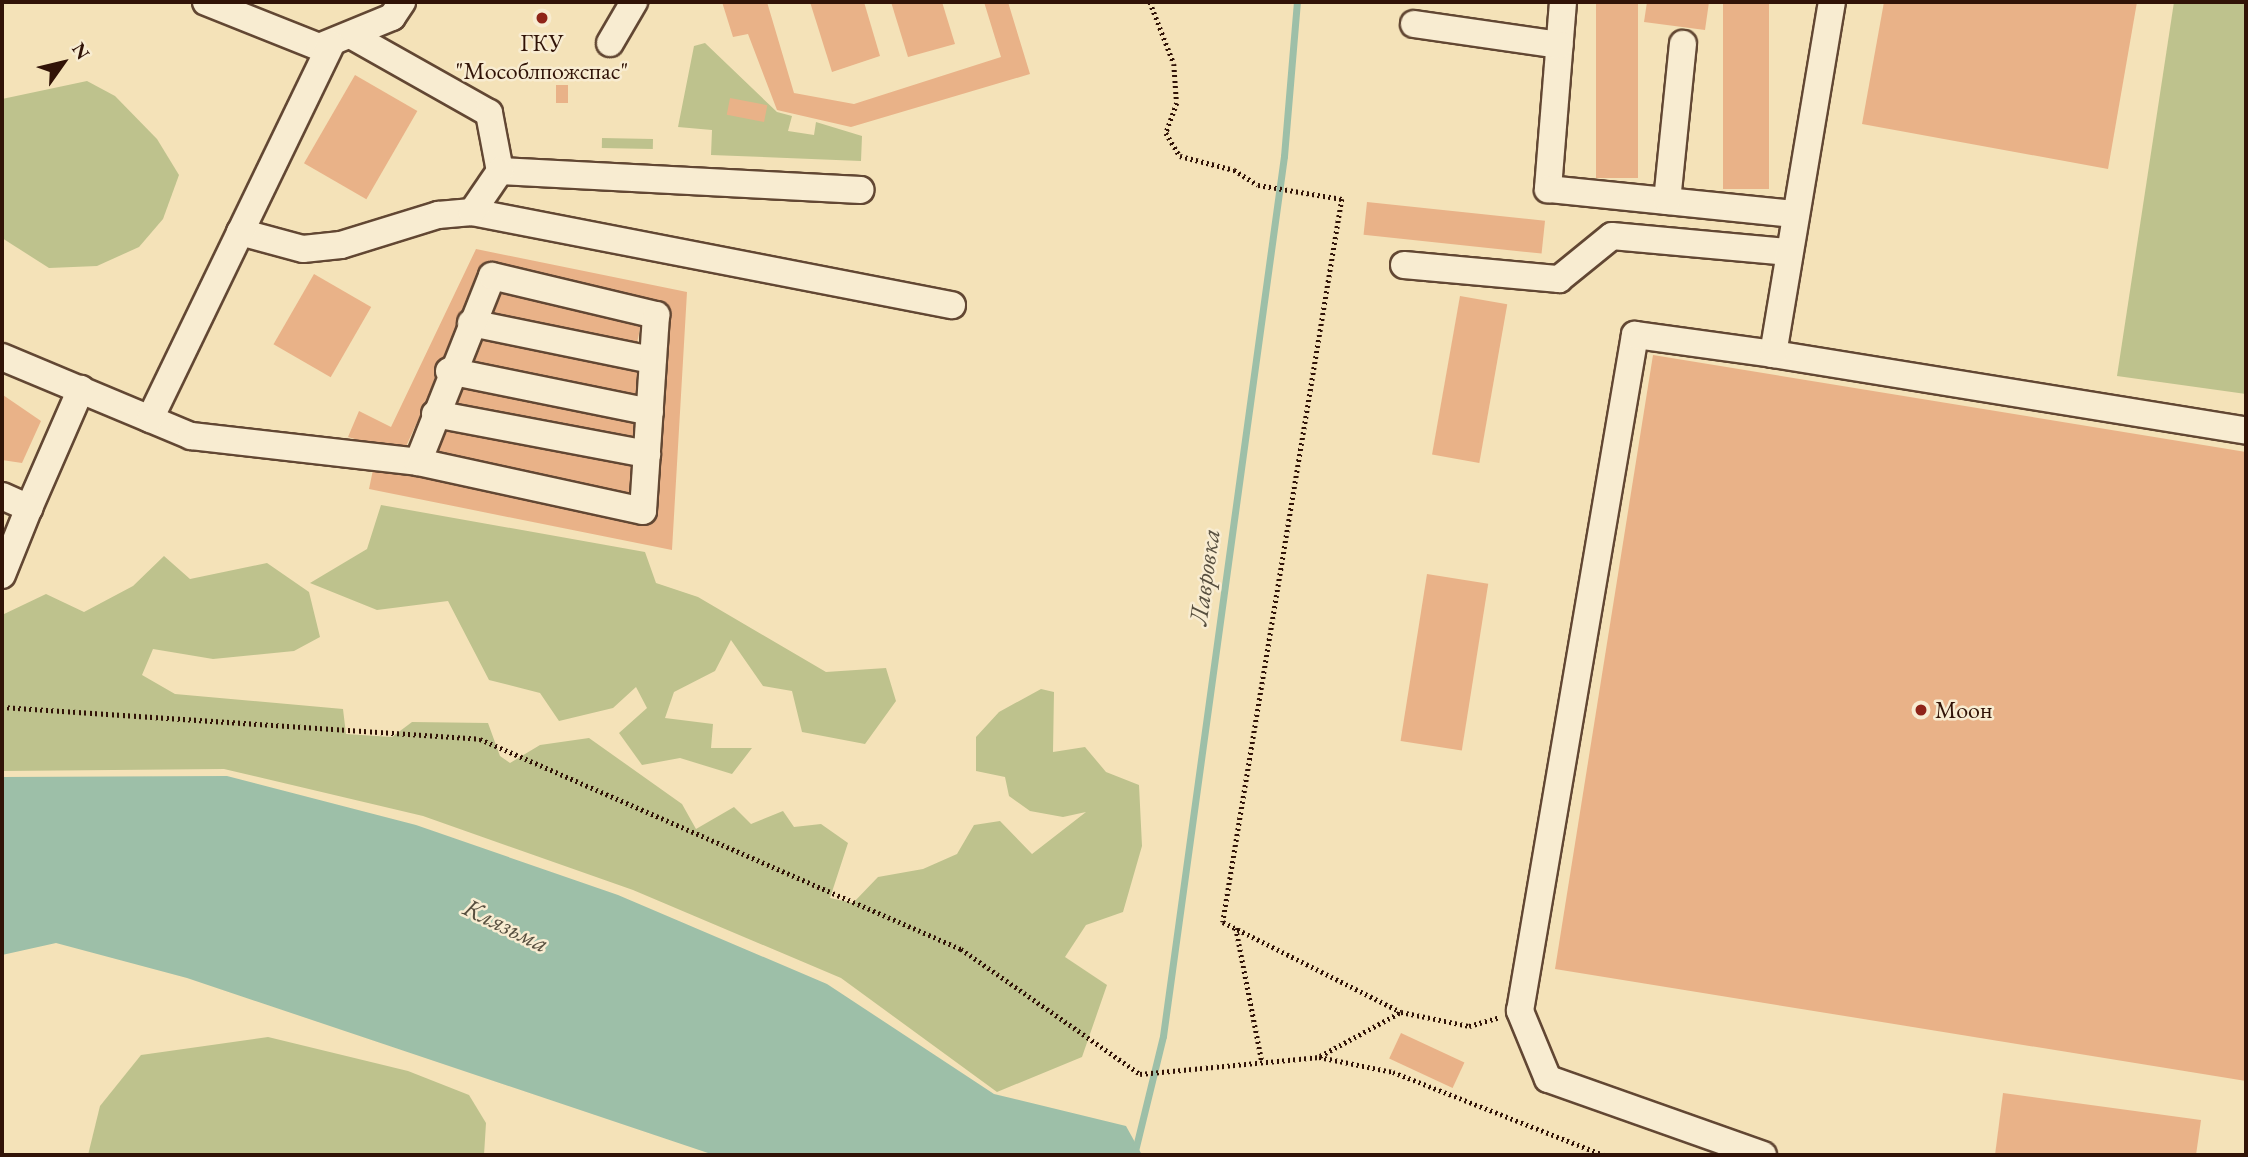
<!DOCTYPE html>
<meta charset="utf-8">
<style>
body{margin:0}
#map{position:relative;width:2248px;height:1157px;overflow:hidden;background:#f4e2b8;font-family:"EB Garamond",serif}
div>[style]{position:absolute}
.green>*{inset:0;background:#bec28d;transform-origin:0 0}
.water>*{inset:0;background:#9dbfa8}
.stream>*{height:7px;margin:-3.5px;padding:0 3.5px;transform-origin:3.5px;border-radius:3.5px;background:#9dbfa8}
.building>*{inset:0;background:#e9b288;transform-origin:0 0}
.path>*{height:4.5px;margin-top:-2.25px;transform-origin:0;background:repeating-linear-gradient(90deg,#311307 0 2px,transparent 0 5.5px)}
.roads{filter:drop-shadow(2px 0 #624733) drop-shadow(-2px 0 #624733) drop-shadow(0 2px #624733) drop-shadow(0 -2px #624733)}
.minor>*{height:26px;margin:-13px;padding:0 13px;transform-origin:13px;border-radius:13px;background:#f8ecd1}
.dots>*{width:19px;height:19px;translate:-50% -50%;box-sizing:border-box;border:4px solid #f8ecd1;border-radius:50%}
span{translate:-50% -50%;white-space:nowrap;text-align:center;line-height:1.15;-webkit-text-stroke:5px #f8ecd1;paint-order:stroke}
.poi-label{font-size:24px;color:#311307}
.left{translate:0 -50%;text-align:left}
.water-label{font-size:26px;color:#574f3f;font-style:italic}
.frame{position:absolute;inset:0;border:4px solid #311307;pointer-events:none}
.north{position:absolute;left:28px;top:28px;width:70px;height:70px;-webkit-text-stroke:5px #f8ecd1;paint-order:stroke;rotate:56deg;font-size:19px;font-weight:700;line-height:28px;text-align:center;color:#311307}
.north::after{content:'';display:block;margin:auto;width:24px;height:32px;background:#311307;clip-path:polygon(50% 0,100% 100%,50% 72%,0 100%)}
</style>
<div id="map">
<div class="green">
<i style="clip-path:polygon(2174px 2px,2246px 2px,2246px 394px,2117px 376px)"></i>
<i style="clip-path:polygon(705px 43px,777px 112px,792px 116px,788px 131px,814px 135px,816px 122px,862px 136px,861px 161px,711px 155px,712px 130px,678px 127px,694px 46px)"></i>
<i style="clip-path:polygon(87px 81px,115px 96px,157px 139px,179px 175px,163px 219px,139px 247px,97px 266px,49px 268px,2px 238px,2px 99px)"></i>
<i style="left:602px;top:138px;width:51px;height:10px;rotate:1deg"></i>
<i style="clip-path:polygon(381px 505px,645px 552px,656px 583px,698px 597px,826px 672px,886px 668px,896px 701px,865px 744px,802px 732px,792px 691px,763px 686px,731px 640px,715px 671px,674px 692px,665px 718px,713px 724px,711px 748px,752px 748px,732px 774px,680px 758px,642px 765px,619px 733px,647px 708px,636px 687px,613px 708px,559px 721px,540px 693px,489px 680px,448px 601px,377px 610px,310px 583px,367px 549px)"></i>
<i style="clip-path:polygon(164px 556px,190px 579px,267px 563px,309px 592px,320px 637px,294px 651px,213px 659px,153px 649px,142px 675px,175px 694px,343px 709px,346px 734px,392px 737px,412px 722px,488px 723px,500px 756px,510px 763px,540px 745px,589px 738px,682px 804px,696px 829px,734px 807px,751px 824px,783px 811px,794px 827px,821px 824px,848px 843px,830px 898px,853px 903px,878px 877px,923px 869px,957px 854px,974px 825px,1000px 821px,1032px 854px,1086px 812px,1063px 817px,1030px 811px,1009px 796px,1005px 777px,976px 771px,976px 737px,999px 712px,1041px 689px,1054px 692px,1053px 752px,1085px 747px,1106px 772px,1139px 785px,1142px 846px,1123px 912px,1086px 925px,1065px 957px,1107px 985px,1082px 1057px,997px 1092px,841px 978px,633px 890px,423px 816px,224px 769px,2px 771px,2px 615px,46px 594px,84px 612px,133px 586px)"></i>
<i style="clip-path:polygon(268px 1037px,408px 1071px,469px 1095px,486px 1123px,484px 1155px,88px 1155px,100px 1106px,141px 1055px)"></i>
</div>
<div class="water">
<i style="clip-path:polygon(227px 776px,416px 825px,618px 895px,827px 984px,994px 1094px,1126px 1126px,1142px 1155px,714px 1155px,187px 978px,56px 943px,2px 955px,2px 777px)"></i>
</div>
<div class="stream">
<i style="left:1134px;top:1155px;width:122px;rotate:-76.3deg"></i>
<i style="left:1163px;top:1036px;width:888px;rotate:-82.17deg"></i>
<i style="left:1284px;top:156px;width:155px;rotate:-85.2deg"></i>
</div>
<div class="building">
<i style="clip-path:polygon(722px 2px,767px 2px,794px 93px,854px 104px,1001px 57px,984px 2px,1008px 2px,1030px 74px,851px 127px,777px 110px,748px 34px,733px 37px)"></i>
<i style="clip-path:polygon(810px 2px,864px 2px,880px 56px,832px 72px)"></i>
<i style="clip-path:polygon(891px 2px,942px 2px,955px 44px,908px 57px)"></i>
<i style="left:1596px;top:2px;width:42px;height:176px"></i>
<i style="clip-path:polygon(1647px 2px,1709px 2px,1705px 30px,1644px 22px)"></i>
<i style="left:1723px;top:2px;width:46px;height:187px"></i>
<i style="clip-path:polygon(1884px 2px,2137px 2px,2108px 169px,1862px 124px)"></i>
<i style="left:355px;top:75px;width:72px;height:102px;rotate:30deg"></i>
<i style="left:556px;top:85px;width:12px;height:18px"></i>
<i style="left:730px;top:98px;width:38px;height:17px;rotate:11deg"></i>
<i style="left:1367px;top:202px;width:179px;height:33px;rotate:6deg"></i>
<i style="clip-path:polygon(476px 249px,687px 292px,672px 550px,369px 489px,374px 465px,650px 524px,663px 310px,487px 269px,403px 453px,348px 437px,359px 411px,391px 427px)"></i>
<i style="left:314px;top:274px;width:66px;height:81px;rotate:30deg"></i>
<i style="left:498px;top:290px;width:147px;height:32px;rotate:12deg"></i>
<i style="left:1460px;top:296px;width:48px;height:161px;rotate:10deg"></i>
<i style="left:474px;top:333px;width:172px;height:35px;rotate:12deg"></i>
<i style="clip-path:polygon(1653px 355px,2246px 452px,2246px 1081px,1555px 969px)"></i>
<i style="left:455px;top:384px;width:188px;height:26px;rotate:11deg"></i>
<i style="clip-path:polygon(3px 395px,41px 421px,22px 463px,2px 460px)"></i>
<i style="left:443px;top:422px;width:200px;height:38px;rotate:11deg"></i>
<i style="left:1427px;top:574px;width:62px;height:169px;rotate:9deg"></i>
<i style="left:1401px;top:1033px;width:70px;height:28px;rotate:25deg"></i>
<i style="clip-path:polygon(2003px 1093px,2201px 1120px,2196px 1155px,1995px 1155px)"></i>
</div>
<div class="path">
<i style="left:1150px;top:2px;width:66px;rotate:68.8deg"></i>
<i style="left:1174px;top:64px;width:39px;rotate:86deg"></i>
<i style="left:1177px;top:103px;width:32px;rotate:110deg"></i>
<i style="left:1166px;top:133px;width:27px;rotate:59deg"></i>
<i style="left:1180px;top:156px;width:56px;rotate:14.5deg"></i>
<i style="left:1234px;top:170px;width:28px;rotate:32deg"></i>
<i style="left:1258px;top:185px;width:85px;rotate:9.5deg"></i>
<i style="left:1342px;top:199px;width:733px;rotate:99.35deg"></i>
<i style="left:1223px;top:922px;width:199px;rotate:26.8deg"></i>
<i style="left:1401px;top:1012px;width:69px;rotate:11.6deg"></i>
<i style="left:1469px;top:1026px;width:32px;rotate:-16deg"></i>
<i style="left:2px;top:707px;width:479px;rotate:3.8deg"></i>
<i style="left:480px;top:739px;width:525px;rotate:23.59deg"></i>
<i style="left:961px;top:949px;width:218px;rotate:34.9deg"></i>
<i style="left:1140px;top:1074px;width:180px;rotate:-5.4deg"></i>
<i style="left:1319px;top:1057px;width:76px;rotate:11.5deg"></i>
<i style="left:1393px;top:1072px;width:227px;rotate:21.5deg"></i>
<i style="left:1236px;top:928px;width:136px;rotate:79deg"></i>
<i style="left:1320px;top:1056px;width:92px;rotate:-28.5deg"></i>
</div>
<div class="roads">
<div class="minor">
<i style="left:206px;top:2px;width:122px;rotate:21.7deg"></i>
<i style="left:319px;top:47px;width:79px;rotate:-22.3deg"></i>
<i style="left:392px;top:17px;width:18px;rotate:-56deg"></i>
<i style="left:1563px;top:2px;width:188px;rotate:94.6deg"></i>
<i style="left:1548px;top:189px;width:249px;rotate:5.8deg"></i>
<i style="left:1414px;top:24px;width:147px;rotate:8.2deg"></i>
<i style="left:354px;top:37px;width:155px;rotate:29.4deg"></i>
<i style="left:489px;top:113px;width:59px;rotate:79.3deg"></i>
<i style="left:610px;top:43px;width:48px;rotate:-59.7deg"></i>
<i style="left:500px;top:171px;width:361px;rotate:3deg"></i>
<i style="left:1667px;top:201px;width:158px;rotate:-84.2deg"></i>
<i style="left:472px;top:212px;width:489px;rotate:11deg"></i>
<i style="left:240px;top:232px;width:65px;rotate:15.1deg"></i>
<i style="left:303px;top:249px;width:38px;rotate:-6deg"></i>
<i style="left:341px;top:245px;width:102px;rotate:-17.2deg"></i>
<i style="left:438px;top:215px;width:34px;rotate:-5deg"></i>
<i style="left:472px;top:212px;width:50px;rotate:-55.7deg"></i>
<i style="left:1404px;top:265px;width:156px;rotate:5.2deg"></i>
<i style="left:1559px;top:279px;width:68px;rotate:-39.1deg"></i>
<i style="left:1612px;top:236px;width:178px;rotate:5.2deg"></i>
<i style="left:471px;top:323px;width:185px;rotate:11.6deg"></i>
<i style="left:1773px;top:354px;width:479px;rotate:9.2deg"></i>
<i style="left:2px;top:357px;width:205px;rotate:22.7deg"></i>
<i style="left:191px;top:436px;width:228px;rotate:6.5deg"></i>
<i style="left:418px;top:462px;width:200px;rotate:-68.3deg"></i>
<i style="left:492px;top:276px;width:169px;rotate:13.4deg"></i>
<i style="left:656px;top:315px;width:196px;rotate:93.8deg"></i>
<i style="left:643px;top:511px;width:230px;rotate:-167.7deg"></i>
<i style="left:449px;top:371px;width:205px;rotate:11.5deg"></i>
<i style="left:435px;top:414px;width:216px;rotate:10.7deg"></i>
<i style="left:150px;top:419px;width:416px;rotate:-64.2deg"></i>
<i style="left:2px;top:496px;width:30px;rotate:24deg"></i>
<i style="left:29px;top:508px;width:130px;rotate:-66.4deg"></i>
<i style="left:2px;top:575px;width:72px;rotate:-68.1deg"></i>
<i style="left:1763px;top:1155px;width:228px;rotate:-160.5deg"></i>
<i style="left:1548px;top:1079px;width:74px;rotate:-112.4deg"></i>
<i style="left:1520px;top:1011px;width:686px;rotate:-80.35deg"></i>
<i style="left:1635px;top:335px;width:139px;rotate:7.8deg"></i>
<i style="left:1773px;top:354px;width:357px;rotate:-80.5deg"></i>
</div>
</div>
<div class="dots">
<i style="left:542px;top:18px;background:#8f2418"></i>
<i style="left:1921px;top:710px;background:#8f2418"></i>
</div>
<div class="poi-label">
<span style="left:542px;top:57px">ГКУ<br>"Мособлпожспас"</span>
<span class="left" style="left:1935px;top:710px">Моон</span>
</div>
<div class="water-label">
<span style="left:1205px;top:577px;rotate:-82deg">Лавровка</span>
<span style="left:506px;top:926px;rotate:26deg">Клязьма</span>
</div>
<div class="frame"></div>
<div class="north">N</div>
</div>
